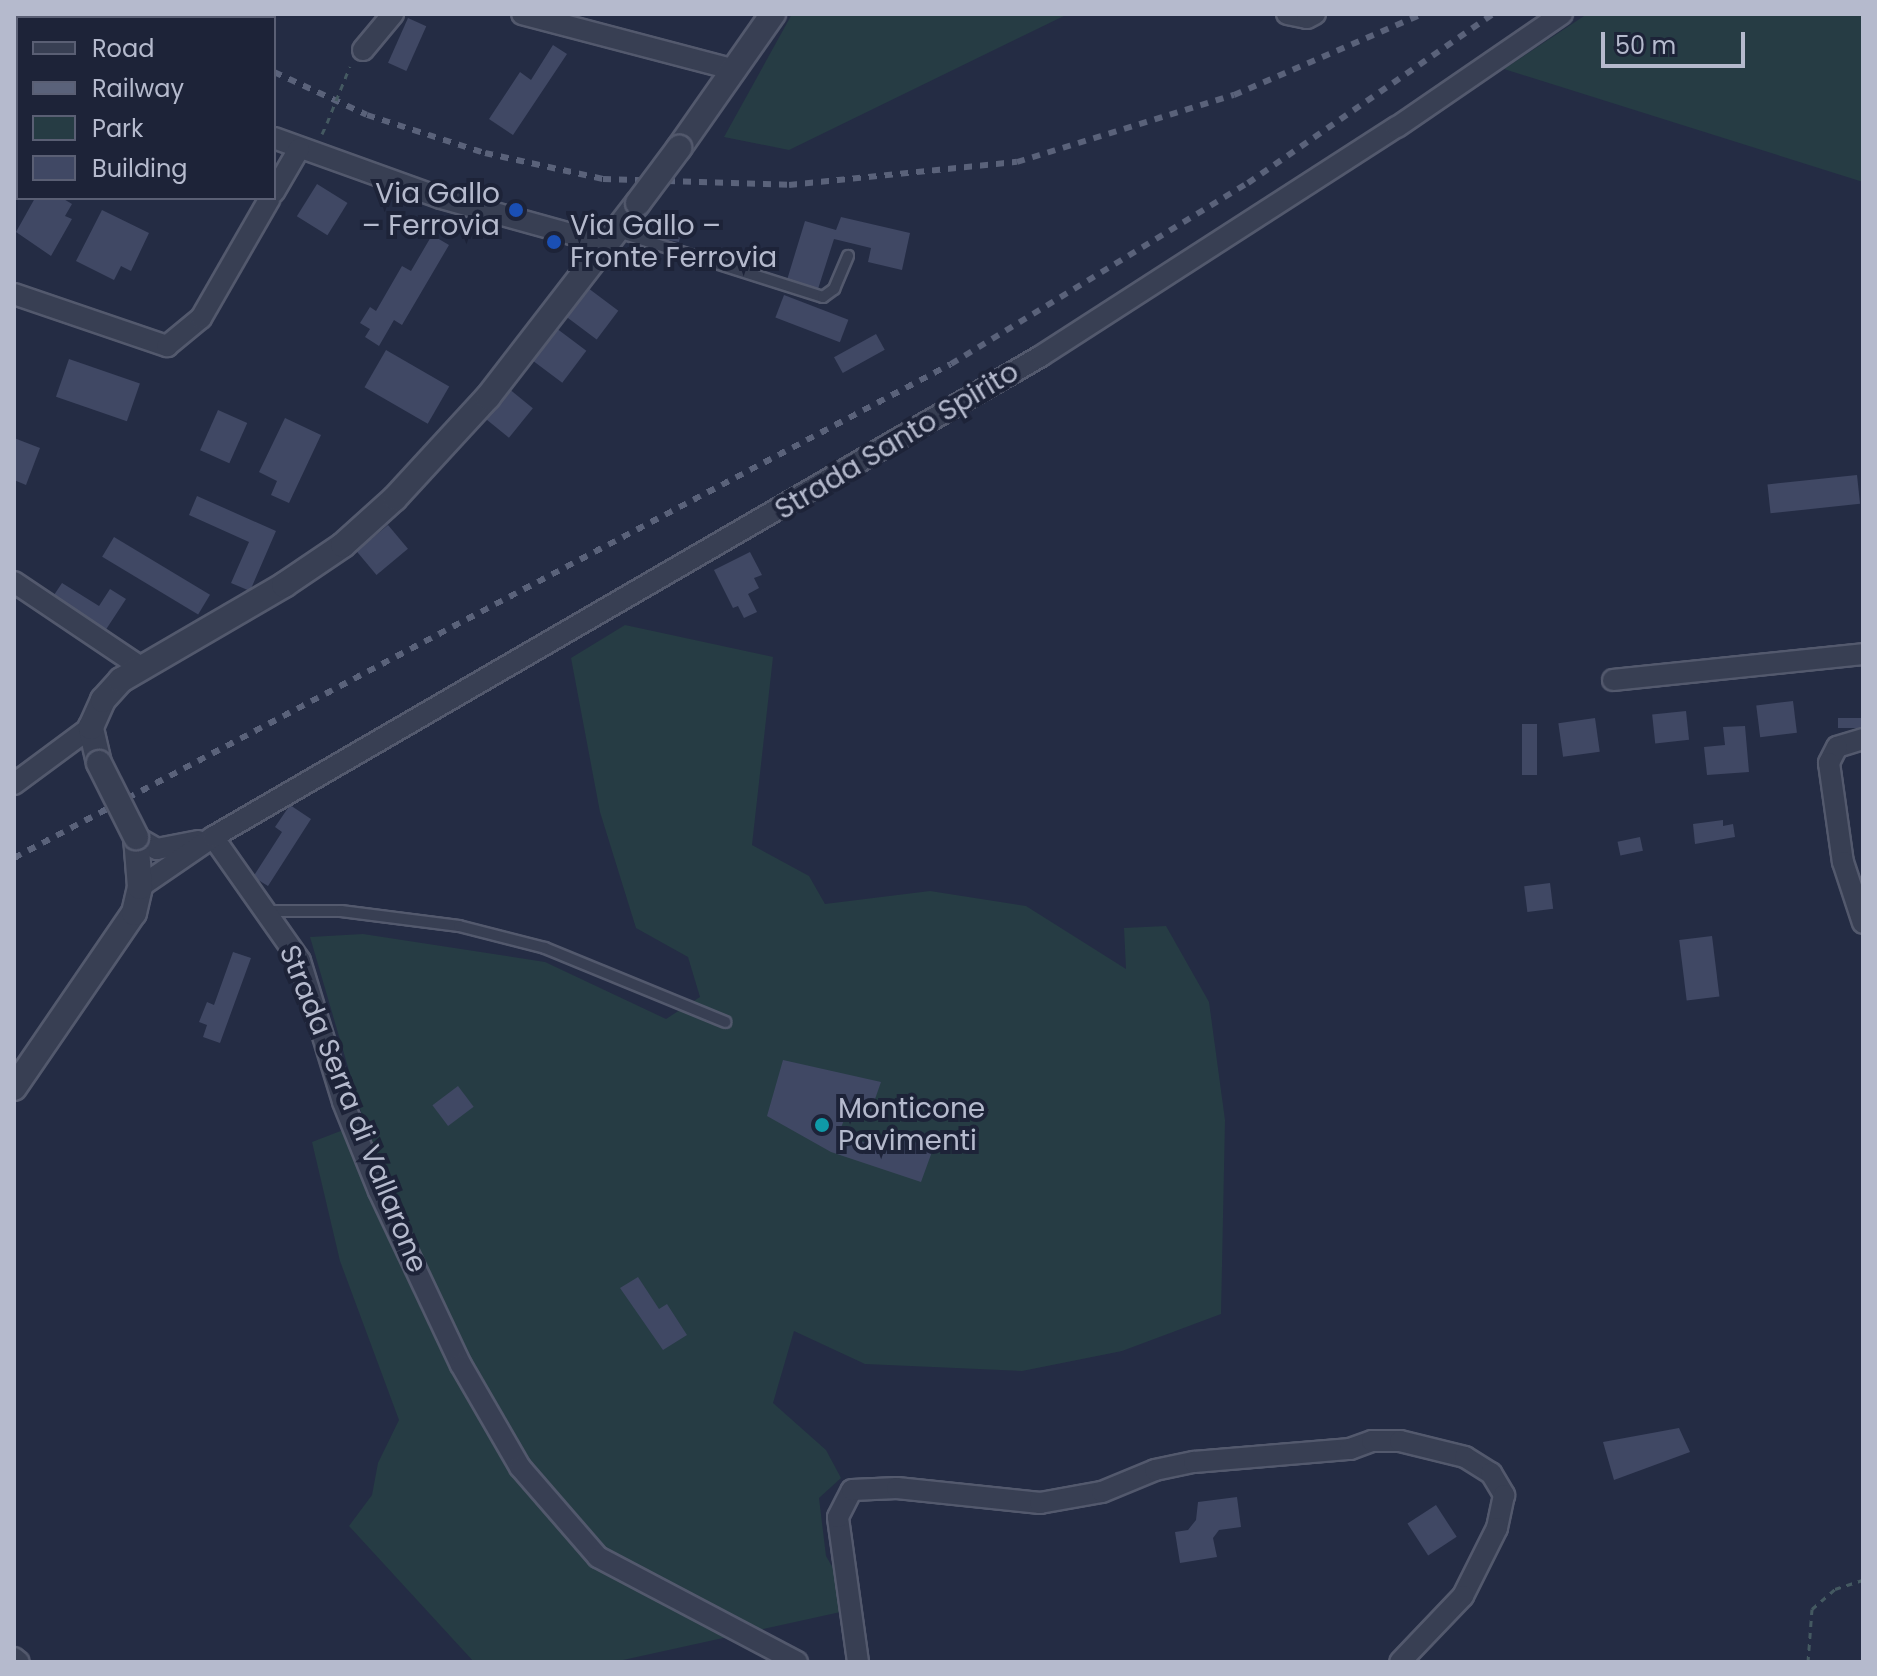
<!DOCTYPE html>
<meta charset="utf-8">
<style>
body{margin:0}
#map{position:relative;width:1877px;height:1676px;overflow:hidden;background:#242c44;font-family:Poppins,sans-serif}
div>[style]{position:absolute}
.green>*{inset:0;background:#263c44}
.building>*{inset:0;background:#404864;transform-origin:0 0}
.path>*{height:3px;margin-top:-1.5px;transform-origin:0;background:repeating-linear-gradient(90deg,#445961 0 6px,transparent 0 12px)}
.roads{filter:drop-shadow(2px 0 #53596d) drop-shadow(-2px 0 #53596d) drop-shadow(0 2px #53596d) drop-shadow(0 -2px #53596d)}
.service>*{height:10px;margin:-5px;padding:0 5px;transform-origin:5px;border-radius:5px;background:#383f53}
.minor>*{height:20px;margin:-10px;padding:0 10px;transform-origin:10px;border-radius:10px;background:#383f53}
.tertiary>*{height:24px;margin:-12px;padding:0 12px;transform-origin:12px;border-radius:12px;background:#383f53}
.rail>*{height:6px;margin-top:-3px;transform-origin:0;background:repeating-linear-gradient(90deg,#5a627a 0 8px,transparent 0 16px)}
.path-bridge>*{height:3px;margin-top:-1.5px;transform-origin:0;background:repeating-linear-gradient(90deg,#445961 0 6px,transparent 0 12px)}
.bridges{filter:drop-shadow(2px 0 #53596d) drop-shadow(-2px 0 #53596d) drop-shadow(0 2px #53596d) drop-shadow(0 -2px #53596d)}
.tertiary-bridge>*{height:24px;margin:-12px;padding:0 12px;transform-origin:12px;border-radius:12px;background:#383f53}
.dots>*{width:22px;height:22px;translate:-50% -50%;box-sizing:border-box;border:4px solid #1d2338;border-radius:50%}
span{translate:-50% -50%;white-space:nowrap;text-align:center;line-height:1.15;-webkit-text-stroke:8px #1d2338;paint-order:stroke}
.poi-label{font-size:28px;color:#b5bacd}
.right{translate:-100% -50%;text-align:right}
.left{translate:0 -50%;text-align:left}
.street-label{font-size:28px;color:#b5bacd}
.frame{position:absolute;inset:0;border:16px solid #b5bacd;pointer-events:none}
.legend{position:absolute;left:16px;top:16px;width:260px;height:184px;box-sizing:border-box;background:#1d2338;border:2px solid #5a5f74;margin:0;padding:10px 14px;list-style:none;font-size:24px;color:#b5bacd}
.legend li{display:flex;align-items:center;gap:16px;height:40px}
.legend b{width:40px;border:2px solid #5a5f74}
.scale{position:absolute;left:1601px;top:32px;width:144px;height:36px;box-sizing:border-box;border:4px solid #b5bacd;border-top:0;padding-left:10px;font-size:24px;line-height:28px;white-space:nowrap;color:#b5bacd;-webkit-text-stroke:6px #1d2338;paint-order:stroke}
</style>
<div id="map">
<div class="green">
<i style="clip-path:polygon(792px 14px,1068px 14px,789px 150px,724px 137px)"></i>
<i style="clip-path:polygon(1587px 14px,1863px 14px,1863px 182px,1504px 69px)"></i>
<i style="clip-path:polygon(625px 625px,773px 657px,752px 845px,809px 876px,825px 904px,930px 891px,1026px 906px,1126px 969px,1124px 928px,1166px 926px,1209px 1002px,1225px 1120px,1221px 1314px,1122px 1351px,1022px 1371px,865px 1364px,794px 1331px,773px 1403px,826px 1450px,841px 1478px,819px 1498px,826px 1556px,841px 1582px,845px 1611px,614px 1662px,474px 1662px,349px 1526px,372px 1495px,378px 1463px,399px 1420px,340px 1261px,312px 1142px,364px 1122px,310px 937px,363px 934px,545px 962px,666px 1019px,700px 997px,688px 957px,636px 928px,600px 812px,571px 658px)"></i>
</div>
<div class="building">
<i style="left:408px;top:18px;width:20px;height:49px;rotate:24deg"></i>
<i style="clip-path:polygon(553px 45px,567px 54px,513px 135px,489px 119px,520px 72px,531px 80px)"></i>
<i style="left:317px;top:184px;width:36px;height:38px;rotate:32deg"></i>
<i style="clip-path:polygon(35px 198px,62px 198px,72px 204px,65px 216px,72px 219px,51px 256px,16px 232px)"></i>
<i style="clip-path:polygon(102px 210px,149px 233px,131px 271px,121px 266px,114px 280px,76px 261px)"></i>
<i style="clip-path:polygon(841px 217px,910px 233px,902px 270px,868px 262px,871px 248px,834px 239px,818px 289px,787px 280px,805px 221px,836px 230px)"></i>
<i style="left:662px;top:222px;width:20px;height:17px;rotate:9deg"></i>
<i style="clip-path:polygon(432px 235px,449px 245px,402px 325px,394px 320px,379px 346px,365px 337px,370px 329px,360px 323px,370px 307px,376px 311px,402px 266px,411px 271px)"></i>
<i style="left:588px;top:288px;width:38px;height:36px;rotate:37deg"></i>
<i style="left:784px;top:295px;width:69px;height:24px;rotate:21deg"></i>
<i style="left:556px;top:328px;width:38px;height:40px;rotate:37deg"></i>
<i style="left:876px;top:334px;width:18px;height:48px;rotate:61deg"></i>
<i style="left:386px;top:350px;width:73px;height:43px;rotate:30deg"></i>
<i style="left:69px;top:359px;width:75px;height:40px;rotate:19deg"></i>
<i style="left:508px;top:388px;width:32px;height:38px;rotate:39deg"></i>
<i style="left:218px;top:410px;width:32px;height:44px;rotate:24deg"></i>
<i style="clip-path:polygon(285px 418px,321px 435px,289px 503px,271px 495px,277px 481px,259px 472px)"></i>
<i style="clip-path:polygon(14px 438px,40px 448px,26px 485px,14px 480px)"></i>
<i style="left:1857px;top:475px;width:29px;height:90px;rotate:84deg"></i>
<i style="clip-path:polygon(197px 496px,276px 531px,250px 591px,231px 583px,249px 542px,189px 515px)"></i>
<i style="left:388px;top:525px;width:31px;height:41px;rotate:50deg"></i>
<i style="left:114px;top:537px;width:112px;height:23px;rotate:31deg"></i>
<i style="clip-path:polygon(750px 552px,762px 575px,754px 578px,759px 588px,748px 594px,757px 612px,744px 618px,738px 606px,733px 608px,714px 570px)"></i>
<i style="clip-path:polygon(62px 583px,99px 606px,110px 589px,126px 599px,105px 631px,52px 598px)"></i>
<i style="left:1793px;top:701px;width:32px;height:37px;rotate:83deg"></i>
<i style="left:1686px;top:711px;width:29px;height:34px;rotate:84deg"></i>
<i style="left:1595px;top:718px;width:34px;height:37px;rotate:82deg"></i>
<i style="left:1863px;top:718px;width:10px;height:25px;rotate:90deg"></i>
<i style="left:1522px;top:724px;width:15px;height:51px"></i>
<i style="clip-path:polygon(1745px 726px,1749px 772px,1707px 775px,1704px 747px,1725px 745px,1723px 727px)"></i>
<i style="clip-path:polygon(290px 805px,311px 819px,268px 886px,253px 877px,282px 832px,275px 827px)"></i>
<i style="clip-path:polygon(1723px 820px,1723px 826px,1733px 824px,1735px 837px,1695px 844px,1693px 824px)"></i>
<i style="left:1640px;top:837px;width:14px;height:23px;rotate:78deg"></i>
<i style="left:1550px;top:883px;width:26px;height:26px;rotate:83deg"></i>
<i style="left:1712px;top:936px;width:61px;height:33px;rotate:83deg"></i>
<i style="clip-path:polygon(233px 952px,251px 958px,220px 1043px,203px 1037px,207px 1025px,199px 1022px,207px 1002px,214px 1005px)"></i>
<i style="clip-path:polygon(783px 1060px,881px 1082px,868px 1119px,847px 1112px,839px 1133px,880px 1148px,886px 1131px,933px 1149px,921px 1182px,831px 1152px,767px 1116px)"></i>
<i style="left:458px;top:1086px;width:26px;height:32px;rotate:53deg"></i>
<i style="clip-path:polygon(638px 1277px,659px 1309px,667px 1304px,687px 1335px,663px 1350px,620px 1288px)"></i>
<i style="clip-path:polygon(1679px 1428px,1690px 1452px,1614px 1480px,1603px 1442px)"></i>
<i style="clip-path:polygon(1237px 1497px,1241px 1527px,1219px 1530px,1213px 1538px,1217px 1557px,1180px 1563px,1175px 1532px,1188px 1530px,1196px 1520px,1198px 1502px)"></i>
<i style="left:1436px;top:1505px;width:38px;height:34px;rotate:57deg"></i>
</div>
<div class="path">
<i style="left:322px;top:134px;width:12px;rotate:-66deg"></i>
<i style="left:1808px;top:1662px;width:53px;rotate:-85.7deg"></i>
<i style="left:1812px;top:1609px;width:30px;rotate:-41deg"></i>
<i style="left:1835px;top:1589px;width:29px;rotate:-18deg"></i>
</div>
<div class="roads">
<div class="service">
<i style="left:618px;top:232px;width:215px;rotate:17.6deg"></i>
<i style="left:823px;top:297px;width:14px;rotate:-36deg"></i>
<i style="left:834px;top:289px;width:36px;rotate:-67deg"></i>
<i style="left:268px;top:911px;width:73px"></i>
<i style="left:341px;top:911px;width:119px;rotate:7.2deg"></i>
<i style="left:459px;top:926px;width:89px;rotate:14.3deg"></i>
<i style="left:545px;top:948px;width:195px;rotate:22.3deg"></i>
</div>
<div class="minor">
<i style="left:55px;top:14px;width:6px;rotate:39deg"></i>
<i style="left:522px;top:14px;width:221px;rotate:14.7deg"></i>
<i style="left:1287px;top:14px;width:20px;rotate:11deg"></i>
<i style="left:1307px;top:18px;width:9px;rotate:-27deg"></i>
<i style="left:363px;top:50px;width:47px;rotate:-50.2deg"></i>
<i style="left:274px;top:138px;width:177px;rotate:19.8deg"></i>
<i style="left:441px;top:198px;width:172px;rotate:15.5deg"></i>
<i style="left:274px;top:192px;width:50px;rotate:-59.8deg"></i>
<i style="left:14px;top:294px;width:162px;rotate:18.8deg"></i>
<i style="left:167px;top:346px;width:44px;rotate:-39.5deg"></i>
<i style="left:201px;top:318px;width:138px;rotate:-60.1deg"></i>
<i style="left:14px;top:582px;width:154px;rotate:33.9deg"></i>
<i style="left:1613px;top:680px;width:251px;rotate:-5.9deg"></i>
<i style="left:1863px;top:739px;width:27px;rotate:163deg"></i>
<i style="left:1837px;top:747px;width:18px;rotate:117deg"></i>
<i style="left:1829px;top:763px;width:100px;rotate:82deg"></i>
<i style="left:1843px;top:862px;width:64px;rotate:71.8deg"></i>
<i style="left:14px;top:784px;width:96px;rotate:-36.5deg"></i>
<i style="left:136px;top:837px;width:24px;rotate:30deg"></i>
<i style="left:157px;top:849px;width:42px;rotate:-11deg"></i>
<i style="left:213px;top:837px;width:151px;rotate:54.9deg"></i>
<i style="left:300px;top:961px;width:147px;rotate:73deg"></i>
<i style="left:343px;top:1102px;width:96px;rotate:68deg"></i>
<i style="left:379px;top:1191px;width:192px;rotate:64.8deg"></i>
<i style="left:461px;top:1365px;width:118px;rotate:60deg"></i>
<i style="left:520px;top:1467px;width:119px;rotate:49.1deg"></i>
<i style="left:598px;top:1557px;width:225px;rotate:27.8deg"></i>
<i style="left:140px;top:887px;width:88px;rotate:-34.4deg"></i>
<i style="left:213px;top:837px;width:958px;rotate:-30.15deg"></i>
<i style="left:1041px;top:356px;width:423px;rotate:-32.8deg"></i>
<i style="left:1397px;top:127px;width:200px;rotate:-34.4deg"></i>
<i style="left:14px;top:1658px;width:6px;rotate:39deg"></i>
<i style="left:858px;top:1662px;width:146px;rotate:-97.9deg"></i>
<i style="left:838px;top:1517px;width:30px;rotate:-63deg"></i>
<i style="left:852px;top:1490px;width:45px;rotate:-2.5deg"></i>
<i style="left:897px;top:1488px;width:144px;rotate:6deg"></i>
<i style="left:1040px;top:1503px;width:63px;rotate:-10.1deg"></i>
<i style="left:1102px;top:1492px;width:57px;rotate:-22.5deg"></i>
<i style="left:1155px;top:1470px;width:40px;rotate:-12deg"></i>
<i style="left:1194px;top:1462px;width:157px;rotate:-4.8deg"></i>
<i style="left:1350px;top:1449px;width:23px;rotate:-20deg"></i>
<i style="left:1372px;top:1441px;width:28px"></i>
<i style="left:1400px;top:1441px;width:67px;rotate:13.8deg"></i>
<i style="left:1465px;top:1457px;width:31px;rotate:32deg"></i>
<i style="left:1491px;top:1473px;width:26px;rotate:59deg"></i>
<i style="left:1504px;top:1495px;width:34px;rotate:102deg"></i>
<i style="left:1497px;top:1528px;width:76px;rotate:116.6deg"></i>
<i style="left:1463px;top:1596px;width:91px;rotate:133.7deg"></i>
</div>
<div class="tertiary">
<i style="left:679px;top:148px;width:164px;rotate:-55deg"></i>
<i style="left:99px;top:763px;width:37px;rotate:-103deg"></i>
<i style="left:91px;top:727px;width:30px;rotate:-66deg"></i>
<i style="left:103px;top:700px;width:27px;rotate:-48deg"></i>
<i style="left:121px;top:680px;width:189px;rotate:-30.2deg"></i>
<i style="left:284px;top:585px;width:71px;rotate:-34.1deg"></i>
<i style="left:343px;top:545px;width:70px;rotate:-42.1deg"></i>
<i style="left:395px;top:498px;width:137px;rotate:-47.4deg"></i>
<i style="left:488px;top:397px;width:245px;rotate:-52.3deg"></i>
<i style="left:14px;top:1088px;width:212px;rotate:-55.6deg"></i>
<i style="left:134px;top:913px;width:27px;rotate:-77deg"></i>
<i style="left:140px;top:887px;width:50px;rotate:-94.6deg"></i>
</div>
</div>
<div class="rail">
<i style="left:167px;top:14px;width:8px;rotate:30deg"></i>
<i style="left:274px;top:72px;width:102px;rotate:24.8deg"></i>
<i style="left:367px;top:115px;width:124px;rotate:17.9deg"></i>
<i style="left:485px;top:153px;width:121px;rotate:12.4deg"></i>
<i style="left:603px;top:179px;width:186px;rotate:1.8deg"></i>
<i style="left:789px;top:185px;width:229px;rotate:-5.8deg"></i>
<i style="left:1017px;top:162px;width:227px;rotate:-17.2deg"></i>
<i style="left:1234px;top:95px;width:205px;rotate:-23.3deg"></i>
<i style="left:14px;top:858px;width:1059px;rotate:-27.8deg"></i>
<i style="left:951px;top:364px;width:348px;rotate:-31.4deg"></i>
<i style="left:1248px;top:183px;width:298px;rotate:-34.6deg"></i>
</div>
<div class="path-bridge">
<i style="left:327px;top:123px;width:61px;rotate:-68deg"></i>
</div>
<div class="bridges">
<div class="tertiary-bridge">
<i style="left:638px;top:203px;width:69px;rotate:-53.3deg"></i>
<i style="left:99px;top:763px;width:83px;rotate:63.4deg"></i>
</div>
</div>
<div class="dots">
<i style="left:516px;top:210px;background:#1a4fb4"></i>
<i style="left:554px;top:242px;background:#1a4fb4"></i>
<i style="left:822px;top:1125px;background:#0f9aa8"></i>
</div>
<div class="poi-label">
<span class="right" style="left:500px;top:210px">Via Gallo<br>– Ferrovia</span>
<span class="left" style="left:570px;top:242px">Via Gallo –<br>Fronte Ferrovia</span>
<span class="left" style="left:838px;top:1125px">Monticone<br>Pavimenti</span>
</div>
<div class="street-label">
<span style="left:897px;top:441px;rotate:-31deg">Strada Santo Spirito</span>
<span style="left:353px;top:1109px;rotate:68deg">Strada Serra di Vallarone</span>
</div>
<div class="frame"></div>
<ul class="legend">
<li><b style="height:10px;background:#383f53"></b>Road</li>
<li><b style="height:10px;background:#5a627a"></b>Railway</li>
<li><b style="height:22px;background:#263c44"></b>Park</li>
<li><b style="height:22px;background:#404864"></b>Building</li>
</ul>
<div class="scale">50 m</div>
</div>
